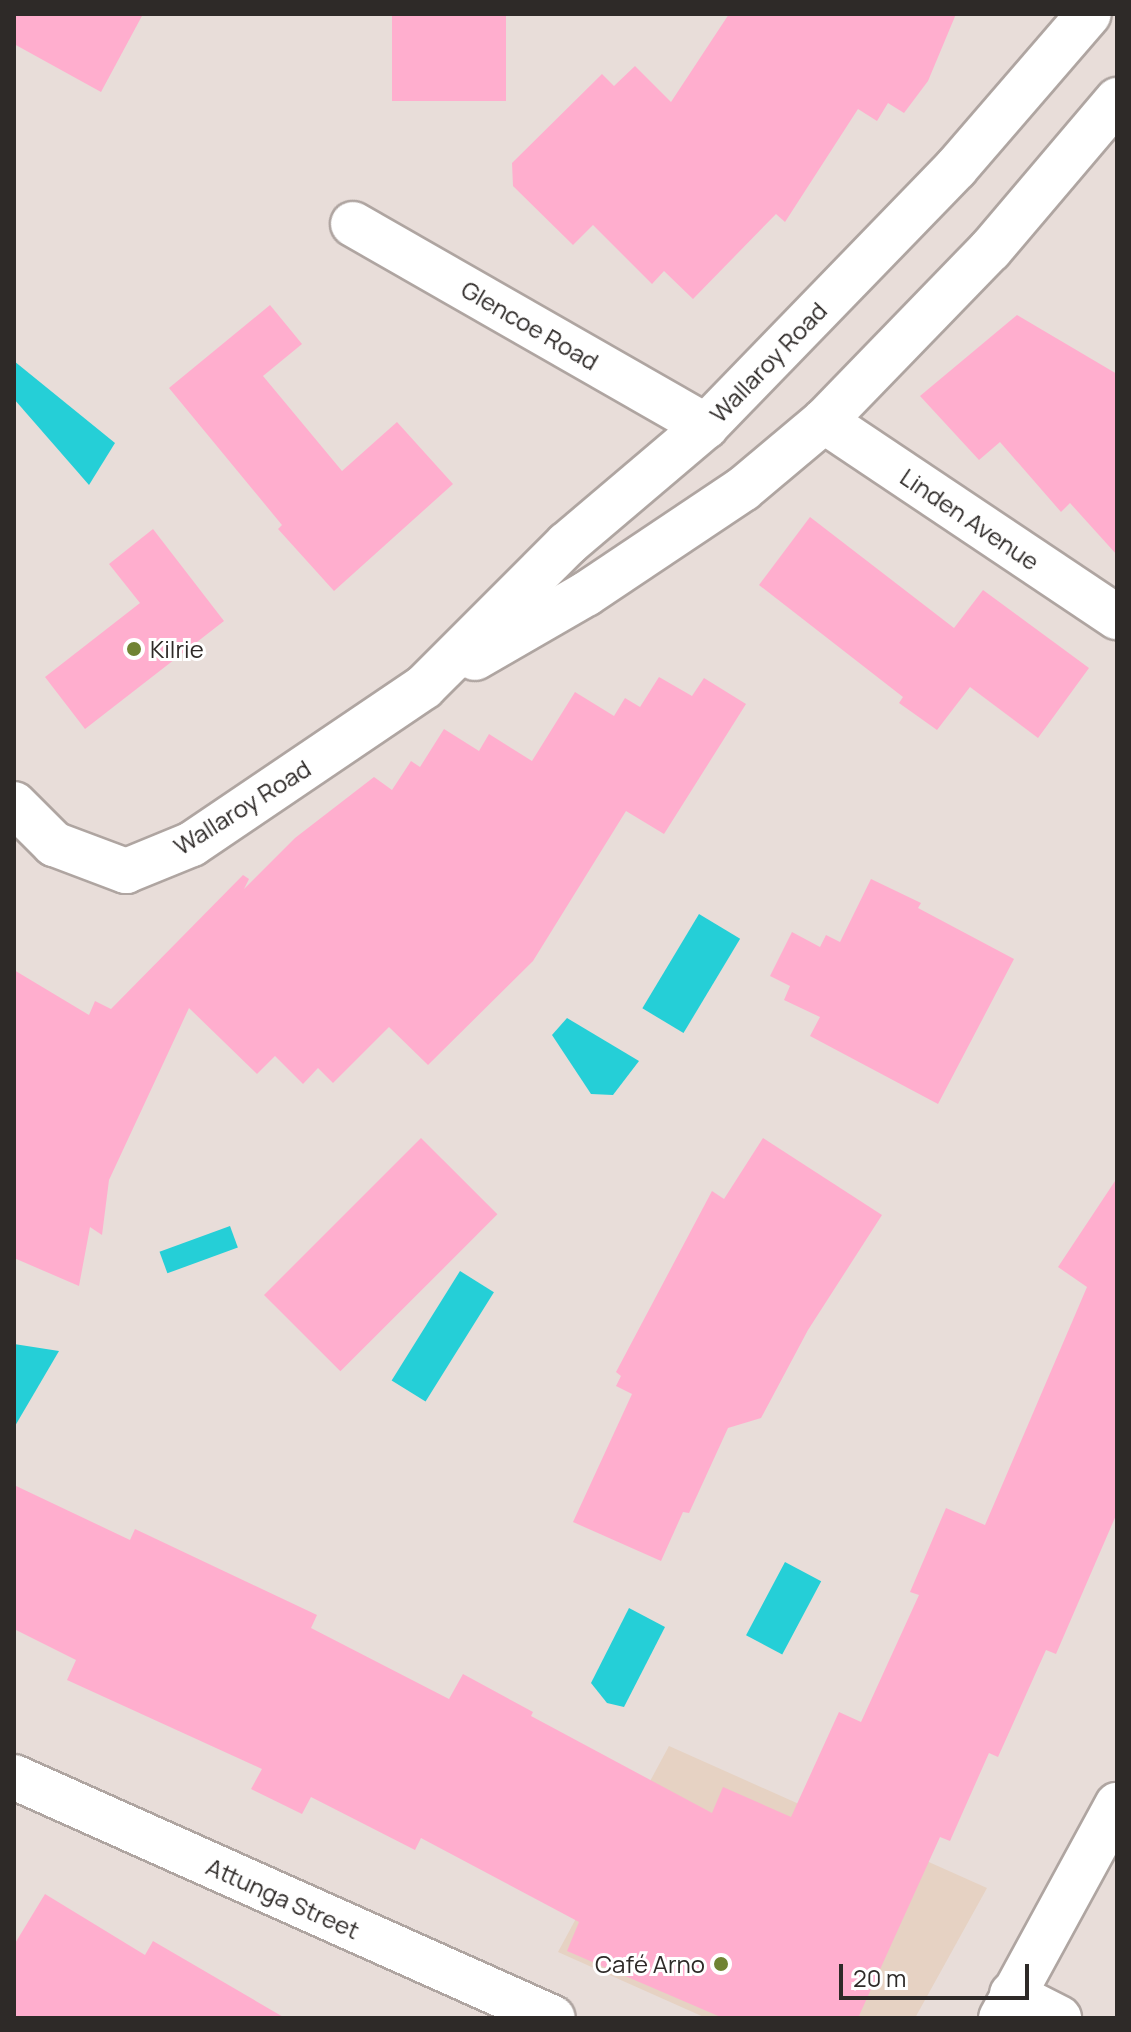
<!DOCTYPE html>
<meta charset="utf-8">
<style>
body{margin:0}
#map{position:relative;width:1131px;height:2032px;overflow:hidden;background:#e8ddd9;font-family:Manrope,sans-serif}
div>[style]{position:absolute}
.commercial>*{inset:0;background:#e6d2c3}
.water>*{inset:0;background:#25cfd7;transform-origin:0 0}
.building>*{inset:0;background:#ffaece;transform-origin:0 0}
.roads{filter:drop-shadow(2px 0 #afa5a1) drop-shadow(-2px 0 #afa5a1) drop-shadow(0 2px #afa5a1) drop-shadow(0 -2px #afa5a1)}
.minor>*{height:44px;margin:-22px;padding:0 22px;transform-origin:22px;border-radius:22px;background:#fff}
.tertiary>*{height:44px;margin:-22px;padding:0 22px;transform-origin:22px;border-radius:22px;background:#fff}
.dots>*{width:22px;height:22px;translate:-50% -50%;box-sizing:border-box;border:4px solid #fff;border-radius:50%}
span{translate:-50% -50%;white-space:nowrap;text-align:center;line-height:1.15;-webkit-text-stroke:6px #fff;paint-order:stroke}
.street-label{font-size:24px;color:#2e2a28}
.poi-label{font-size:24px;color:#2e2a28}
.left{translate:0 -50%;text-align:left}
.right{translate:-100% -50%;text-align:right}
.frame{position:absolute;inset:0;border:16px solid #2e2a28;pointer-events:none}
.scale{position:absolute;left:839px;top:1964px;width:190px;height:36px;box-sizing:border-box;border:4px solid #2e2a28;border-top:0;padding-left:10px;font-size:24px;line-height:28px;white-space:nowrap;color:#2e2a28;-webkit-text-stroke:6px #fff;paint-order:stroke}
</style>
<div id="map">
<div class="commercial">
<i style="clip-path:polygon(669px 1746px,987px 1888px,915px 2018px,706px 2018px,558px 1952px)"></i>
</div>
<div class="water">
<i style="clip-path:polygon(14px 361px,115px 443px,89px 485px,14px 399px)"></i>
<i style="left:699px;top:914px;width:48px;height:110px;rotate:31deg"></i>
<i style="clip-path:polygon(567px 1018px,639px 1061px,613px 1095px,591px 1094px,552px 1035px)"></i>
<i style="left:230px;top:1226px;width:23px;height:75px;rotate:70deg"></i>
<i style="left:460px;top:1271px;width:40px;height:129px;rotate:32deg"></i>
<i style="clip-path:polygon(14px 1344px,59px 1351px,15px 1426px,14px 1425px)"></i>
<i style="left:785px;top:1562px;width:41px;height:83px;rotate:28deg"></i>
<i style="clip-path:polygon(629px 1608px,665px 1627px,624px 1707px,607px 1703px,591px 1683px)"></i>
</div>
<div class="building">
<i style="clip-path:polygon(14px 14px,143px 14px,101px 92px,14px 44px)"></i>
<i style="left:392px;top:14px;width:114px;height:87px"></i>
<i style="clip-path:polygon(729px 14px,956px 14px,928px 81px,904px 113px,888px 103px,877px 121px,858px 109px,785px 222px,776px 214px,693px 299px,664px 271px,652px 284px,593px 225px,573px 245px,513px 186px,512px 163px,602px 74px,614px 86px,635px 66px,671px 102px)"></i>
<i style="clip-path:polygon(270px 305px,302px 344px,263px 376px,342px 471px,397px 422px,453px 484px,334px 591px,278px 529px,282px 525px,169px 388px)"></i>
<i style="clip-path:polygon(1017px 315px,1117px 374px,1117px 555px,1070px 503px,1061px 512px,1000px 442px,979px 460px,920px 396px)"></i>
<i style="clip-path:polygon(810px 517px,954px 628px,983px 590px,1089px 668px,1038px 738px,970px 687px,937px 730px,899px 703px,903px 697px,759px 585px)"></i>
<i style="clip-path:polygon(153px 529px,224px 621px,85px 729px,45px 677px,140px 603px,109px 564px)"></i>
<i style="clip-path:polygon(659px 677px,692px 696px,704px 678px,746px 704px,664px 834px,626px 811px,533px 961px,428px 1065px,389px 1027px,333px 1083px,318px 1068px,303px 1084px,275px 1056px,257px 1074px,189px 1008px,109px 1180px,102px 1235px,90px 1227px,79px 1286px,14px 1258px,14px 970px,89px 1015px,95px 1001px,111px 1009px,243px 875px,249px 879px,244px 889px,295px 838px,374px 777px,392px 790px,411px 761px,420px 767px,444px 729px,479px 751px,489px 734px,532px 761px,575px 692px,614px 716px,625px 698px,640px 707px)"></i>
<i style="clip-path:polygon(871px 879px,921px 903px,918px 908px,1014px 959px,938px 1104px,810px 1036px,820px 1017px,784px 1000px,790px 986px,770px 976px,792px 932px,820px 947px,826px 935px,840px 942px)"></i>
<i style="left:421px;top:1138px;width:108px;height:222px;rotate:45deg"></i>
<i style="clip-path:polygon(763px 1138px,882px 1215px,808px 1330px,761px 1418px,728px 1428px,689px 1513px,683px 1512px,661px 1561px,573px 1522px,632px 1394px,616px 1386px,621px 1376px,616px 1372px,712px 1191px,724px 1199px)"></i>
<i style="clip-path:polygon(1117px 1178px,1117px 1513px,1056px 1654px,1046px 1650px,998px 1757px,989px 1753px,950px 1841px,940px 1837px,858px 2018px,723px 2018px,567px 1951px,579px 1922px,421px 1838px,415px 1850px,311px 1797px,302px 1814px,251px 1789px,262px 1769px,67px 1680px,76px 1660px,14px 1629px,14px 1485px,130px 1540px,135px 1529px,317px 1615px,311px 1628px,449px 1699px,463px 1674px,533px 1712px,531px 1716px,712px 1813px,723px 1787px,791px 1817px,839px 1712px,861px 1722px,919px 1595px,910px 1592px,946px 1508px,985px 1525px,1087px 1287px,1058px 1267px)"></i>
<i style="clip-path:polygon(45px 1894px,145px 1955px,153px 1941px,285px 2018px,14px 2018px,14px 1945px)"></i>
</div>
<div class="roads">
<div class="minor">
<i style="left:353px;top:224px;width:407px;rotate:29.8deg"></i>
<i style="left:824px;top:421px;width:353px;rotate:33.8deg"></i>
<i style="left:475px;top:658px;width:128px;rotate:-30deg"></i>
<i style="left:586px;top:594px;width:189px;rotate:-33.8deg"></i>
<i style="left:743px;top:489px;width:106px;rotate:-40deg"></i>
<i style="left:824px;top:421px;width:238px;rotate:-45.9deg"></i>
<i style="left:990px;top:250px;width:197px;rotate:-49.7deg"></i>
<i style="left:14px;top:804px;width:57px;rotate:45deg"></i>
<i style="left:54px;top:844px;width:77px;rotate:20.6deg"></i>
<i style="left:126px;top:871px;width:71px;rotate:-22.2deg"></i>
<i style="left:192px;top:844px;width:280px;rotate:-34.1deg"></i>
<i style="left:424px;top:687px;width:202px;rotate:-45deg"></i>
<i style="left:567px;top:544px;width:182px;rotate:-40.3deg"></i>
<i style="left:706px;top:426px;width:359px;rotate:-45.9deg"></i>
<i style="left:956px;top:168px;width:203px;rotate:-49.2deg"></i>
<i style="left:14px;top:1777px;width:590px;rotate:24.09deg"></i>
<i style="left:1012px;top:1994px;width:53px;rotate:27.1deg"></i>
</div>
<div class="tertiary">
<i style="left:1001px;top:2018px;width:243px;rotate:-61.4deg"></i>
</div>
</div>
<div class="dots">
<i style="left:134px;top:649px;background:#708333"></i>
<i style="left:721px;top:1964px;background:#708333"></i>
</div>
<div class="street-label">
<span style="left:530px;top:325px;rotate:30deg">Glencoe Road</span>
<span style="left:768px;top:362px;rotate:-46deg">Wallaroy Road</span>
<span style="left:970px;top:519px;rotate:34deg">Linden Avenue</span>
<span style="left:242px;top:807px;rotate:-32deg">Wallaroy Road</span>
<span style="left:283px;top:1898px;rotate:24deg">Attunga Street</span>
</div>
<div class="poi-label">
<span class="left" style="left:150px;top:649px">Kilrie</span>
<span class="right" style="left:705px;top:1964px">Café Arno</span>
</div>
<div class="frame"></div>
<div class="scale">20 m</div>
</div>
